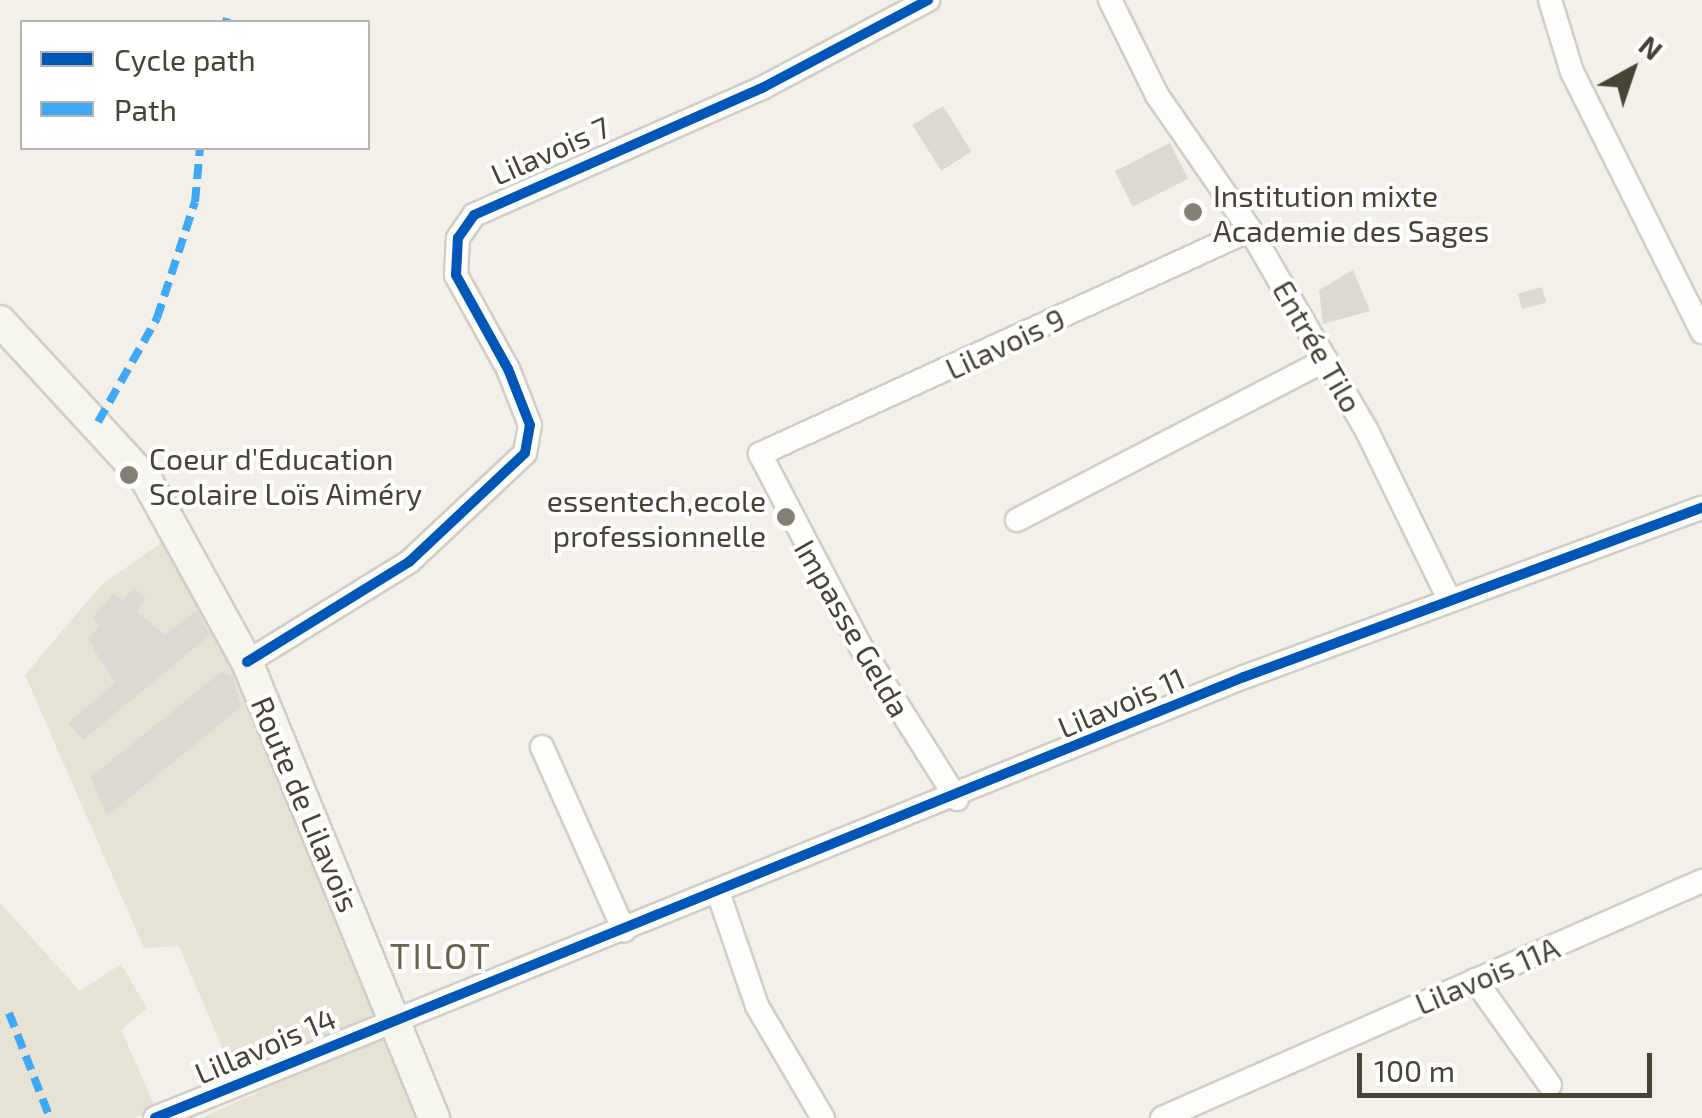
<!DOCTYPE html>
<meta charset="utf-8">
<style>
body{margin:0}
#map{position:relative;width:1702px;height:1118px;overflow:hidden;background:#f2f0e8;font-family:"Exo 2",sans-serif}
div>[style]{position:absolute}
.residential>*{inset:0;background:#e6e3d5}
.building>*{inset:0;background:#dbd9d1;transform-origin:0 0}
.roads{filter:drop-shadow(2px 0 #d0cec6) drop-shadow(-2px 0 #d0cec6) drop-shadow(0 2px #d0cec6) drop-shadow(0 -2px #d0cec6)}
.minor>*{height:22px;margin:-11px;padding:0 11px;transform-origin:11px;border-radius:11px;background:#fdfdfc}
.secondary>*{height:30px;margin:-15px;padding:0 15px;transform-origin:15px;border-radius:15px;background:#f7f6ee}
.quiet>*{height:8px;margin-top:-4px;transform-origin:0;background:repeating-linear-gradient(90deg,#3fa9f5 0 15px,transparent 0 23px)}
.cycleway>*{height:10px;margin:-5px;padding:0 5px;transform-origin:5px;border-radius:5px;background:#0057b8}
.dots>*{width:28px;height:28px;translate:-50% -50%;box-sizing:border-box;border:5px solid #fff;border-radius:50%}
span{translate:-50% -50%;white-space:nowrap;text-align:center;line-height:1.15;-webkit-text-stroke:8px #fff;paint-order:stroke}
.street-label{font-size:30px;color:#484334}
.poi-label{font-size:30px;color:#484334}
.left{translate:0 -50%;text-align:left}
.right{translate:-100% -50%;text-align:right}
.quarter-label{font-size:35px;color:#6c634a;letter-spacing:2.5px}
.legend{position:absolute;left:20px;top:20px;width:350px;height:130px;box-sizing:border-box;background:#fff;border:2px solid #b6b4ae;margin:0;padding:12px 18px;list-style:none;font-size:30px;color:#484334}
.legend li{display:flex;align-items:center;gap:20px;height:50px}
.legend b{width:50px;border:2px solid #b6b4ae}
.north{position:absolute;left:1582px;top:20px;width:100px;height:100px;-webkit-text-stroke:8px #fff;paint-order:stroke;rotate:40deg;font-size:28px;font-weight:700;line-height:40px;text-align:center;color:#484334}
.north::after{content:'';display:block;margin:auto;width:35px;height:45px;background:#484334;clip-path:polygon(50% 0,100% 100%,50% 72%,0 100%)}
.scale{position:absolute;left:1357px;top:1053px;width:295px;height:45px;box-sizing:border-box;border:5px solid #484334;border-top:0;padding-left:12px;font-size:30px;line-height:35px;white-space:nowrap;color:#484334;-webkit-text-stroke:8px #fff;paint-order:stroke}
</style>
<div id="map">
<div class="residential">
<i style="clip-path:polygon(171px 536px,238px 656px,385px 1016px,233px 1073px,179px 946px,144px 948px,25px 675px,101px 585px)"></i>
<i style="clip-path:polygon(0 903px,80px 991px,121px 964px,147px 1008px,121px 1030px,156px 1109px,135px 1118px,0 1118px)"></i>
<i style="clip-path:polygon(389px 1033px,422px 1118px,201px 1118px)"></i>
</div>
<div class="building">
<i style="left:943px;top:106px;width:54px;height:36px;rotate:58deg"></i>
<i style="left:1170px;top:143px;width:40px;height:62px;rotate:63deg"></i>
<i style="clip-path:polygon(1353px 270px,1370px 311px,1323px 324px,1319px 290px)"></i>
<i style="left:1542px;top:287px;width:16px;height:25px;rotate:75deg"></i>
<i style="clip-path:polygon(134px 588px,146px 599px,136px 611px,165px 635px,197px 610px,210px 635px,83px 740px,68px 723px,115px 683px,88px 639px,100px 625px,92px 618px,114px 593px,123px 600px)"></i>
<i style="clip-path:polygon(221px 672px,233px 677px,241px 707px,107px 816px,91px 777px)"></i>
</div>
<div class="roads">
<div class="minor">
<i style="left:1110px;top:0;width:106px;rotate:63.7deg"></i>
<i style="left:1157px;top:95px;width:164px;rotate:55.4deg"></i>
<i style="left:1250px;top:230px;width:230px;rotate:59.8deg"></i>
<i style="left:1366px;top:429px;width:189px;rotate:64deg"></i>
<i style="left:1550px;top:0;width:75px;rotate:73deg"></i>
<i style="left:1572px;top:72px;width:291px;rotate:63.4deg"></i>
<i style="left:1017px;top:520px;width:348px;rotate:-27.4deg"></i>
<i style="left:247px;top:662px;width:190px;rotate:-31.7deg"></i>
<i style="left:409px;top:562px;width:159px;rotate:-43.2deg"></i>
<i style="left:525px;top:453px;width:28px;rotate:-80deg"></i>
<i style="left:530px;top:425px;width:60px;rotate:-111.4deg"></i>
<i style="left:508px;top:369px;width:107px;rotate:-119deg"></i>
<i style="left:456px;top:275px;width:37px;rotate:-87deg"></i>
<i style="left:458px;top:238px;width:28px;rotate:-55deg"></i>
<i style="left:474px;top:215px;width:315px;rotate:-23.8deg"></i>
<i style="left:762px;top:88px;width:188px;rotate:-27.9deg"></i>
<i style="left:542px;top:747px;width:201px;rotate:65.9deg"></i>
<i style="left:957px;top:799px;width:180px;rotate:-122.3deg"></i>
<i style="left:861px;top:647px;width:218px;rotate:-117.6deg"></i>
<i style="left:760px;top:454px;width:539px;rotate:-24.57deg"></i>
<i style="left:718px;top:892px;width:120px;rotate:71.1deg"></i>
<i style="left:757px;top:1006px;width:130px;rotate:59.5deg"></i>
<i style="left:1475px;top:980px;width:129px;rotate:54.5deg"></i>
<i style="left:155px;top:1118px;width:1175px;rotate:-22.05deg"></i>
<i style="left:1244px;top:677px;width:488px;rotate:-20.3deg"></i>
<i style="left:1162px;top:1118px;width:590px;rotate:-23.7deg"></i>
</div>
<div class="secondary">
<i style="left:0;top:321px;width:217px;rotate:47.4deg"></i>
<i style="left:147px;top:481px;width:207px;rotate:61.1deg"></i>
<i style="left:247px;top:662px;width:493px;rotate:67.7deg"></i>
</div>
</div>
<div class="quiet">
<i style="left:226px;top:22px;width:4px;rotate:-76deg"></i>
<i style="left:98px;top:422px;width:120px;rotate:-60.4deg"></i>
<i style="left:157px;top:318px;width:122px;rotate:-71.9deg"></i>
<i style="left:195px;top:202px;width:54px;rotate:-84.7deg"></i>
<i style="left:9px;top:1013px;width:113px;rotate:68.7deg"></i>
</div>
<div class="cycleway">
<i style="left:247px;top:662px;width:190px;rotate:-31.7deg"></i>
<i style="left:409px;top:562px;width:159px;rotate:-43.2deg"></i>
<i style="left:525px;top:453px;width:28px;rotate:-80deg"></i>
<i style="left:530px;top:425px;width:60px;rotate:-111.4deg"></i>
<i style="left:508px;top:369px;width:107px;rotate:-119deg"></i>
<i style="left:456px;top:275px;width:37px;rotate:-87deg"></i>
<i style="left:458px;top:238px;width:28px;rotate:-55deg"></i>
<i style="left:474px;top:215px;width:315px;rotate:-23.8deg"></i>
<i style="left:762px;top:88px;width:188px;rotate:-27.9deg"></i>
<i style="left:155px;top:1118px;width:1175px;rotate:-22.05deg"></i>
<i style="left:1244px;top:677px;width:488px;rotate:-20.3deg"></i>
</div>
<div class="dots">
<i style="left:1193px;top:212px;background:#848073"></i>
<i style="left:129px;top:475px;background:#848073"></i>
<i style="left:786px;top:517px;background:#848073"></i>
</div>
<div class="street-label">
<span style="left:550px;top:150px;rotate:-24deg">Lilavois 7</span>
<span style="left:1005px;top:343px;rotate:-25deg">Lilavois 9</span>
<span style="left:1318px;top:346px;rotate:60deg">Entrée Tilo</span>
<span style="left:853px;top:628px;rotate:60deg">Impasse Gelda</span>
<span style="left:1121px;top:702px;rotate:-23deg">Lilavois 11</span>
<span style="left:306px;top:804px;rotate:67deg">Route de Lilavois</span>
<span style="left:1487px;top:975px;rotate:-23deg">Lilavois 11A</span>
<span style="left:265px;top:1045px;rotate:-23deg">Lillavois 14</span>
</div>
<div class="poi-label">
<span class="left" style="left:1213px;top:212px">Institution mixte<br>Academie des Sages</span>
<span class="left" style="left:149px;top:475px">Coeur d'Education<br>Scolaire Loïs Aiméry</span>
<span class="right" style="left:766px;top:517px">essentech,ecole<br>professionnelle</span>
</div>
<div class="quarter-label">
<span style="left:441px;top:955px">TILOT</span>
</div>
<ul class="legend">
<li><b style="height:12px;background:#0057b8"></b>Cycle path</li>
<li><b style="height:12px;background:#3fa9f5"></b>Path</li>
</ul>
<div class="north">N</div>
<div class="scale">100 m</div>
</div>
